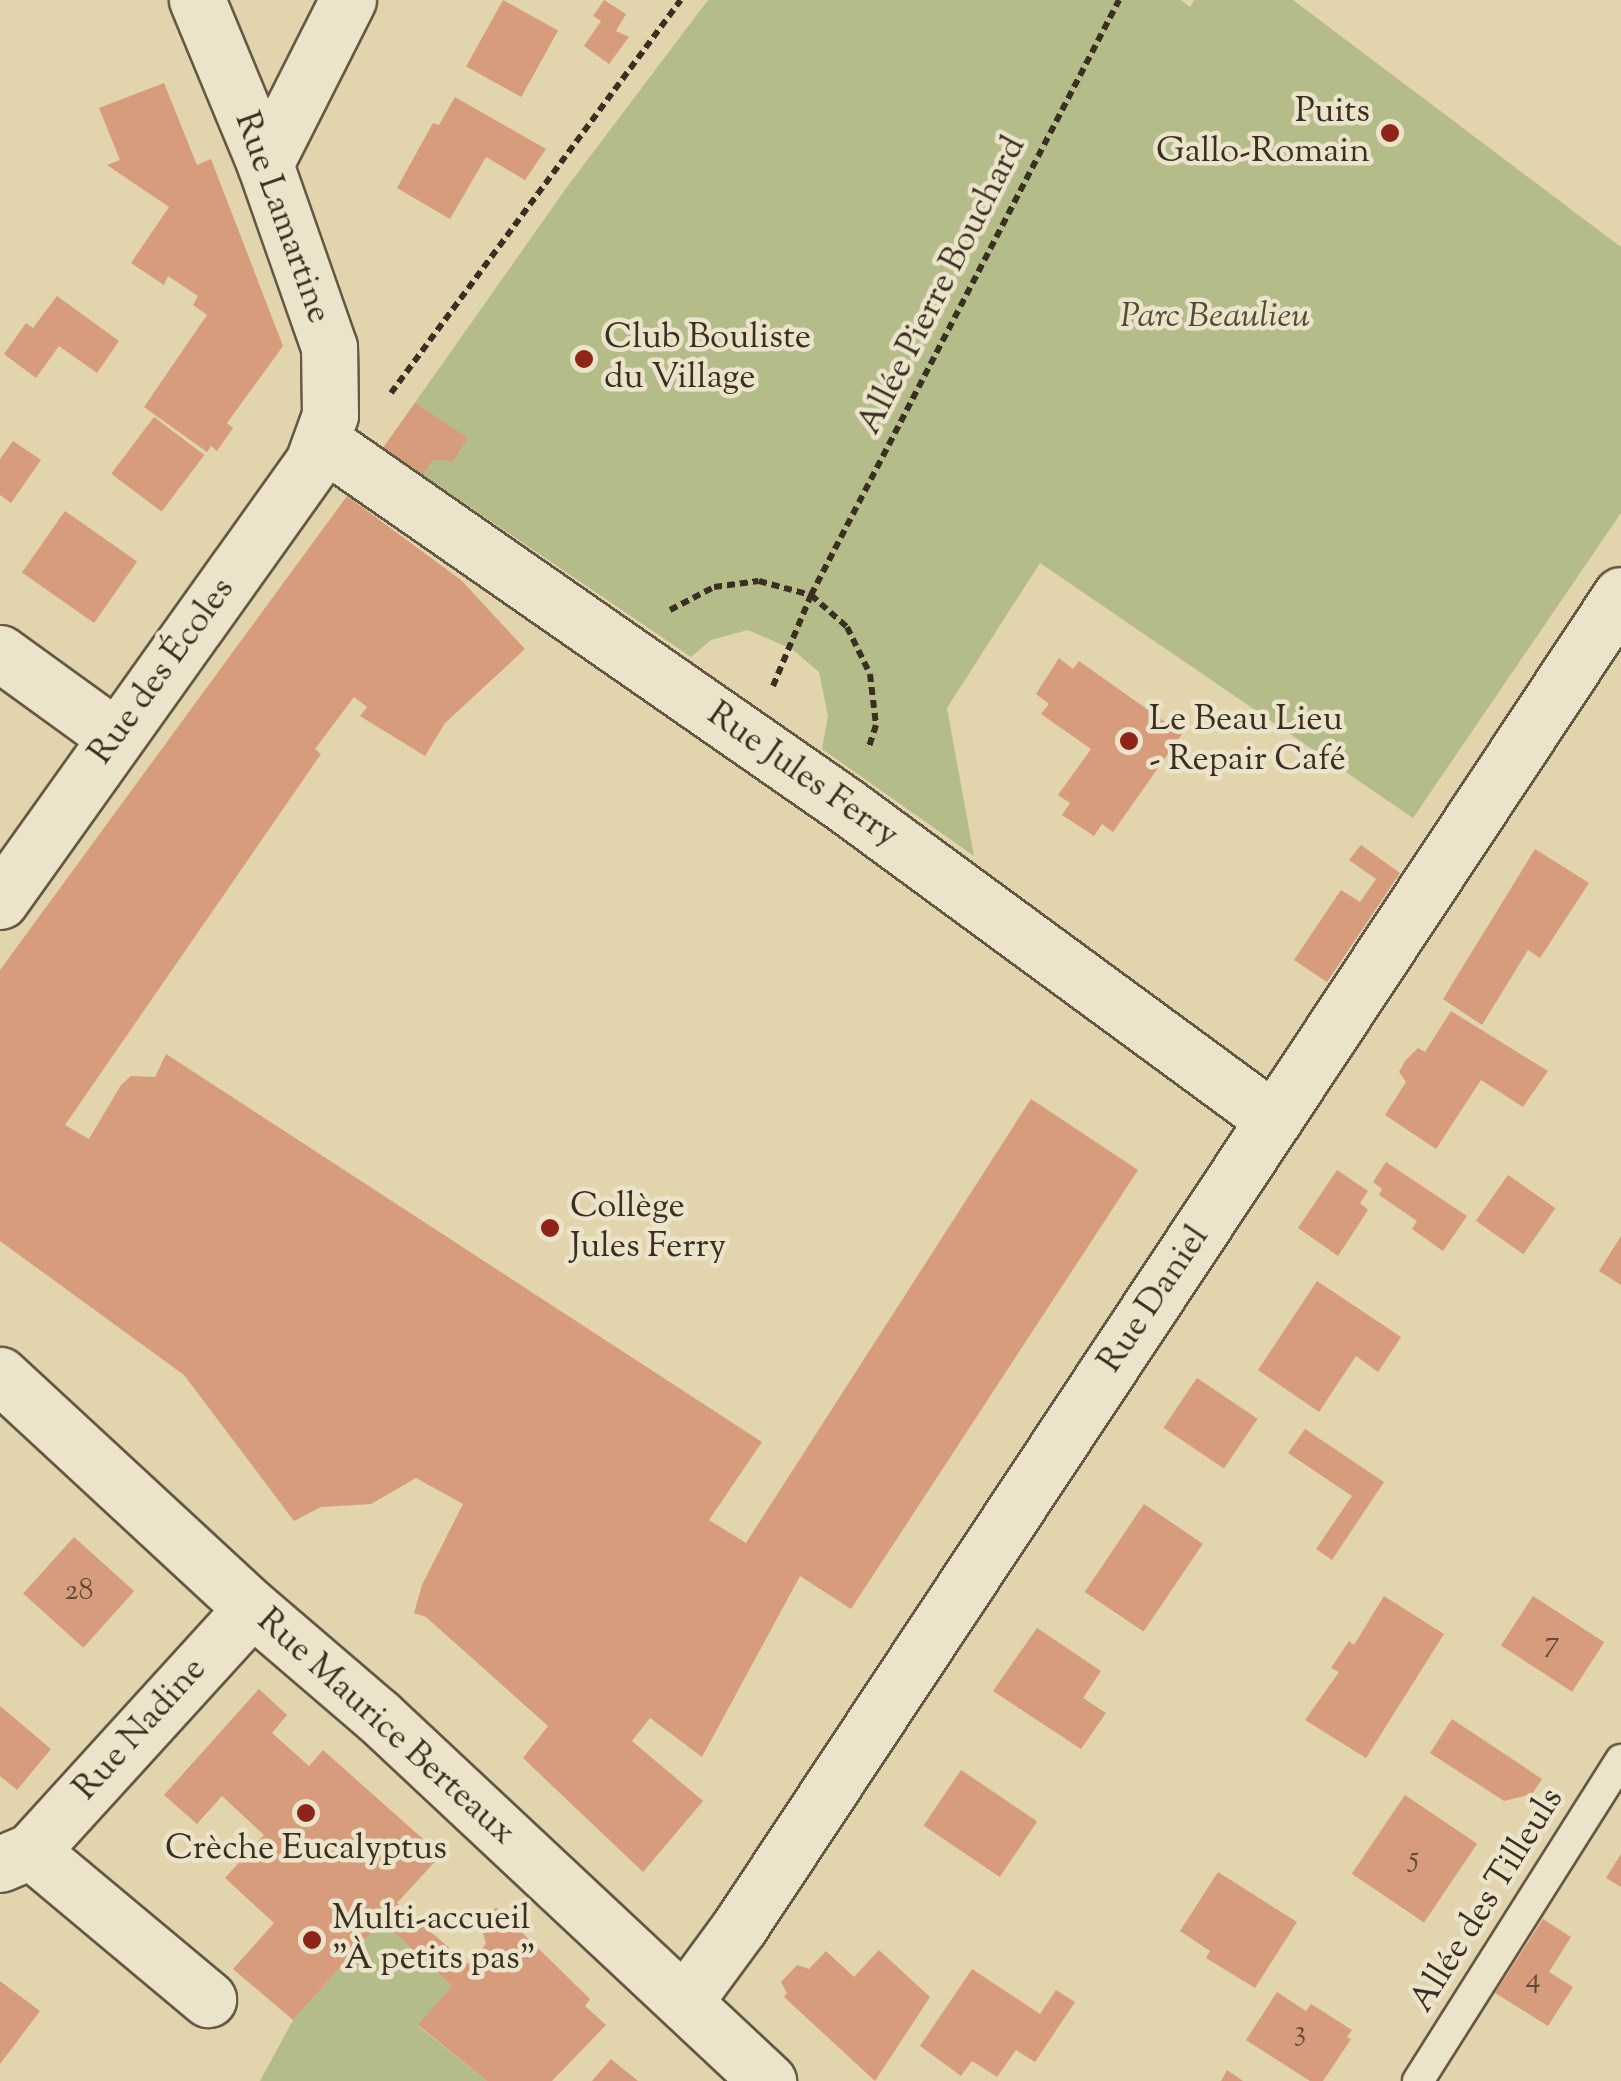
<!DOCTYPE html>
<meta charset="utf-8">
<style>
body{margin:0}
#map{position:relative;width:1621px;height:2081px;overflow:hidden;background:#e2d5ae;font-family:"Sorts Mill Goudy",serif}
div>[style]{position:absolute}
.green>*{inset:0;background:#b4bd8a}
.building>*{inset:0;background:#d69c7c;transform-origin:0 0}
.path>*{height:6px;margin-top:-3px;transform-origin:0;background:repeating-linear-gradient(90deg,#3b2f21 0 8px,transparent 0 13px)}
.roads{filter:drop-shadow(2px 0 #655844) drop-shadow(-2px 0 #655844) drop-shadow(0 2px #655844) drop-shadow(0 -2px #655844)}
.service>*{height:30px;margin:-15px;padding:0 15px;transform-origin:15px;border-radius:15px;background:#ece4ca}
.minor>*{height:55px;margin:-27.5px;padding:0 27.5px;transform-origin:27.5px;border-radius:27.5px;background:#ece4ca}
.dots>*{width:28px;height:28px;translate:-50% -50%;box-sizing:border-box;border:5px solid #ece4ca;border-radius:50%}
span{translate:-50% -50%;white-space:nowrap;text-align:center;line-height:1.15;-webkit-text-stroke:9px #ece4ca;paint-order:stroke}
.number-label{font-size:30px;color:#624a38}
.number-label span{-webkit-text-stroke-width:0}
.poi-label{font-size:35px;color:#3b2f21}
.right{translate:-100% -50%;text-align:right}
.left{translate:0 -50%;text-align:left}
.street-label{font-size:35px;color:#3b2f21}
.park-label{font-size:35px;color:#534b36;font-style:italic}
</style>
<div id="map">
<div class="green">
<i style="clip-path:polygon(708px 0,1181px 0,1190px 7px,1194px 0,1293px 0,1621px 247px,1621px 513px,1413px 818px,1040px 563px,947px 708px,974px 856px,822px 749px,828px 716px,819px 672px,792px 649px,748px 630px,711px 640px,691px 657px,383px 448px,567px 187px)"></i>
<i style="clip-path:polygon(382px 1921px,452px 1986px,418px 2026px,487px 2081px,260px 2081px,293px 2020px)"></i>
</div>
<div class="building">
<i style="left:503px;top:0;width:63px;height:76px;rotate:29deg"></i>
<i style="clip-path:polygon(604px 0,626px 14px,616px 31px,629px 37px,609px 64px,584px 46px,601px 21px,593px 16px)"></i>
<i style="clip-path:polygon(164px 83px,197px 165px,211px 159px,283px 346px,227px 423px,233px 428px,217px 451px,211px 446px,207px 452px,144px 407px,207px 315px,193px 305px,198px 296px,168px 276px,164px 285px,131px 263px,169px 207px,107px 165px,120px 160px,99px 108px)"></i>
<i style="clip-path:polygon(455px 97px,546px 149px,525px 180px,486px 157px,450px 219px,397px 188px,433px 123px,439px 125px)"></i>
<i style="clip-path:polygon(57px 296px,119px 341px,97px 373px,59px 346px,36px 378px,4px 354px,26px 323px,33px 328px)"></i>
<i style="clip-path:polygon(415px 403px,468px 438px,453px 461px,433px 460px,423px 474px,383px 448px)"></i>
<i style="left:154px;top:417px;width:63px;height:71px;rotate:37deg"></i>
<i style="clip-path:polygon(13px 441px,41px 460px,11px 503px,0 495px,0 459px)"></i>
<i style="clip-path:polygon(347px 496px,461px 580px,525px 649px,445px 723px,425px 756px,360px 716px,367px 707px,354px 697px,315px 749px,321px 754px,65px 1125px,89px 1139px,121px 1085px,131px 1076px,155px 1077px,166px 1054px,762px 1442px,709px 1520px,746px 1543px,1031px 1099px,1138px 1170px,851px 1609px,800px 1576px,702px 1757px,650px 1718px,632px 1741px,703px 1801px,643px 1872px,523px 1758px,548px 1726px,426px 1617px,414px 1613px,422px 1585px,463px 1504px,416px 1478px,371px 1504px,321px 1507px,294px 1521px,184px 1375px,0 1241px,0 970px)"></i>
<i style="left:65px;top:511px;width:88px;height:75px;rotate:35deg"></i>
<i style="clip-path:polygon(1059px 658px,1073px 669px,1079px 661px,1182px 734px,1113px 832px,1102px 824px,1094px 836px,1062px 815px,1070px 803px,1058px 795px,1091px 749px,1041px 714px,1049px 704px,1036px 694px)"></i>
<i style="clip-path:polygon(1361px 845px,1400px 873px,1327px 982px,1294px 960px,1341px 890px,1360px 902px,1376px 879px,1349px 860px)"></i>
<i style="clip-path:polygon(1535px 849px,1589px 883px,1540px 958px,1528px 950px,1482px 1025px,1443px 999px)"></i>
<i style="clip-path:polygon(1451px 1011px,1548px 1071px,1523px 1107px,1481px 1080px,1436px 1149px,1385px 1115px,1406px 1082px,1399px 1072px,1405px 1061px,1418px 1048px,1425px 1052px)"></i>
<i style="clip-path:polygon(1386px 1162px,1467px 1216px,1443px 1251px,1412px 1229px,1417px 1221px,1379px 1195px,1382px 1189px,1373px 1182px)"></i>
<i style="clip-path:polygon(1337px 1170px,1368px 1191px,1360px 1203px,1368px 1210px,1338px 1256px,1298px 1228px)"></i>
<i style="left:1508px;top:1175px;width:58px;height:56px;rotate:35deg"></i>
<i style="clip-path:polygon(1621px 1236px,1621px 1285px,1599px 1271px)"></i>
<i style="clip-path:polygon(1317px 1281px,1401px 1337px,1378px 1372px,1356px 1356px,1319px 1412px,1258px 1370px)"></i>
<i style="left:1197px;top:1378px;width:73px;height:60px;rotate:34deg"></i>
<i style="clip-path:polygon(1305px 1429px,1384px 1482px,1332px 1560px,1316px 1549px,1352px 1496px,1288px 1453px)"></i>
<i style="left:1144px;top:1504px;width:71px;height:106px;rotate:34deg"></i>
<i style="left:74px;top:1537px;width:81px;height:76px;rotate:42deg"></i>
<i style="clip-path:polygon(1384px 1596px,1444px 1634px,1366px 1758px,1305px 1720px,1339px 1672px,1331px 1668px,1349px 1641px,1354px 1645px)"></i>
<i style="left:1533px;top:1596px;width:85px;height:59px;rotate:33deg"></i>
<i style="clip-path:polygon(1037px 1628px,1101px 1671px,1083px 1698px,1106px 1713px,1081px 1749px,993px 1691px)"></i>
<i style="clip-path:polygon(259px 1689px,287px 1715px,272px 1733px,309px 1766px,323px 1750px,441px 1855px,397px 1903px,468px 1964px,486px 1944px,478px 1914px,497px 1908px,590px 1999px,585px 2006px,606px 2025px,552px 2081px,487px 2081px,418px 2025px,452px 1986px,382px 1921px,293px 2020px,233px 1969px,274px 1923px,225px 1878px,264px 1835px,222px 1796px,197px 1824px,164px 1795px)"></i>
<i style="clip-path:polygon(0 1706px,51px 1749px,17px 1790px,0 1776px)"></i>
<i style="clip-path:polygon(1452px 1719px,1542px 1779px,1532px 1794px,1504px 1801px,1430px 1753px)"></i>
<i style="left:961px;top:1770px;width:92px;height:67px;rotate:34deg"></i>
<i style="left:1405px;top:1795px;width:87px;height:95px;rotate:34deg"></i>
<i style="clip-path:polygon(1621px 1854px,1621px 1887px,1606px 1878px)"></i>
<i style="clip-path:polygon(1218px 1872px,1297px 1922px,1255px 1988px,1206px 1958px,1210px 1951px,1180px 1931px)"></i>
<i style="clip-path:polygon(1543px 1919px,1571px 1937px,1549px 1972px,1573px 1987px,1548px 2026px,1495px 1993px)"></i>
<i style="clip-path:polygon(879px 1950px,930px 1997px,875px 2081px,784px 1997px,787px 1993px,781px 1982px,797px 1965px,809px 1969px,826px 1951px,854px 1977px)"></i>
<i style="clip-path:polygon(972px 1969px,1040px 2014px,1056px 1990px,1075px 2002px,1035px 2062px,1016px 2050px,997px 2077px,972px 2061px,961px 2076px,920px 2046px)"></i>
<i style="clip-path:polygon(0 1981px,40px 2011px,0 2064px)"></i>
<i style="clip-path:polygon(1277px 1992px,1306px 2011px,1311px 2004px,1352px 2030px,1347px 2037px,1351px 2039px,1323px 2081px,1310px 2081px,1246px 2040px)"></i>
<i style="clip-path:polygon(611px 2059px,638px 2081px,592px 2081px)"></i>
<i style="clip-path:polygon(1227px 2070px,1243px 2081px,1221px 2081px)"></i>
</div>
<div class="path">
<i style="left:391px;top:393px;width:488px;rotate:-53.6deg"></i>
<i style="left:670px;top:610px;width:50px;rotate:-27.6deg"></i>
<i style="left:714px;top:587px;width:45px;rotate:-7.6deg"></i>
<i style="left:759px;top:581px;width:54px;rotate:15.1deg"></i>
<i style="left:811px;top:595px;width:48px;rotate:41.6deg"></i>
<i style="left:847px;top:627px;width:52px;rotate:63.9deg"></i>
<i style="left:870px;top:674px;width:51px;rotate:83.3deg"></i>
<i style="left:876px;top:725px;width:26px;rotate:108deg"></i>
<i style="left:773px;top:686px;width:99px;rotate:-67.3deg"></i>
<i style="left:811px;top:595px;width:670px;rotate:-62.63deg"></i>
</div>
<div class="roads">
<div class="service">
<i style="left:1418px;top:2081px;width:380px;rotate:-57.7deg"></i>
</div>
<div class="minor">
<i style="left:265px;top:164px;width:184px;rotate:-63.2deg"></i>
<i style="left:323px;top:442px;width:636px;rotate:34.81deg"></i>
<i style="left:845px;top:805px;width:532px;rotate:36.29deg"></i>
<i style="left:0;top:653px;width:143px;rotate:35.9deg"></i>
<i style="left:0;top:901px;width:539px;rotate:-54.51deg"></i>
<i style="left:313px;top:462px;width:50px;rotate:-70.1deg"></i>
<i style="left:330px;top:415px;width:68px;rotate:-90.8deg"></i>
<i style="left:329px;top:347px;width:194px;rotate:-109.3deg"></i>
<i style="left:265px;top:164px;width:178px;rotate:-112.5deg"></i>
<i style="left:0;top:1375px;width:343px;rotate:42.8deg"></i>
<i style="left:252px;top:1608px;width:165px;rotate:40.6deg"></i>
<i style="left:377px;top:1715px;width:536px;rotate:43.11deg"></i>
<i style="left:31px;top:1851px;width:231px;rotate:39.9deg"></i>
<i style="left:0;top:1864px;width:34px;rotate:-23deg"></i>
<i style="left:31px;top:1851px;width:328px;rotate:-47.7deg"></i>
<i style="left:685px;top:2001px;width:93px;rotate:-53.7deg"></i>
<i style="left:740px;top:1926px;width:1596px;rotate:-56.5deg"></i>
</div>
</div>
<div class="dots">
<i style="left:1390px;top:133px;background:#8f2418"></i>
<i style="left:584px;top:359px;background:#8f2418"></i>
<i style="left:1129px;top:741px;background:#8f2418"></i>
<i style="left:550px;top:1228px;background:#8f2418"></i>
<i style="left:306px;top:1813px;background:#8f2418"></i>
<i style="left:312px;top:1940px;background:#8f2418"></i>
</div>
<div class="number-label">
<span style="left:79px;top:1592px">28</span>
<span style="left:1552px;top:1644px">7</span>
<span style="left:1414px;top:1859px">5</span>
<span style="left:1533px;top:1980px">4</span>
<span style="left:1300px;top:2033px">3</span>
</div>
<div class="poi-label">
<span class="right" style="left:1370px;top:133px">Puits<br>Gallo-Romain</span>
<span class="left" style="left:604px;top:359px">Club Bouliste<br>du Village</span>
<span class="left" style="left:1149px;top:741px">Le Beau Lieu<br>- Repair Café</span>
<span class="left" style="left:570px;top:1228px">Collège<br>Jules Ferry</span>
<span style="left:306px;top:1850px">Crèche Eucalyptus</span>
<span class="left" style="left:332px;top:1940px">Multi-accueil<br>"À petits pas"</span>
</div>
<div class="street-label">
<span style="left:281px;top:218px;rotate:70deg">Rue Lamartine</span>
<span style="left:943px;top:286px;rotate:-63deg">Allée Pierre Bouchard</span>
<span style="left:163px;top:672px;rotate:-54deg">Rue des Écoles</span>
<span style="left:802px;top:776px;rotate:35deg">Rue Jules Ferry</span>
<span style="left:1155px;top:1300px;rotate:-56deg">Rue Daniel</span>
<span style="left:385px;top:1728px;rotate:42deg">Rue Maurice Berteaux</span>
<span style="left:141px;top:1730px;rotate:-48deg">Rue Nadine</span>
<span style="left:1488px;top:1901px;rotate:-58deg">Allée des Tilleuls</span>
</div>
<div class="park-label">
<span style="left:1215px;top:318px">Parc Beaulieu</span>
</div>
</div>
